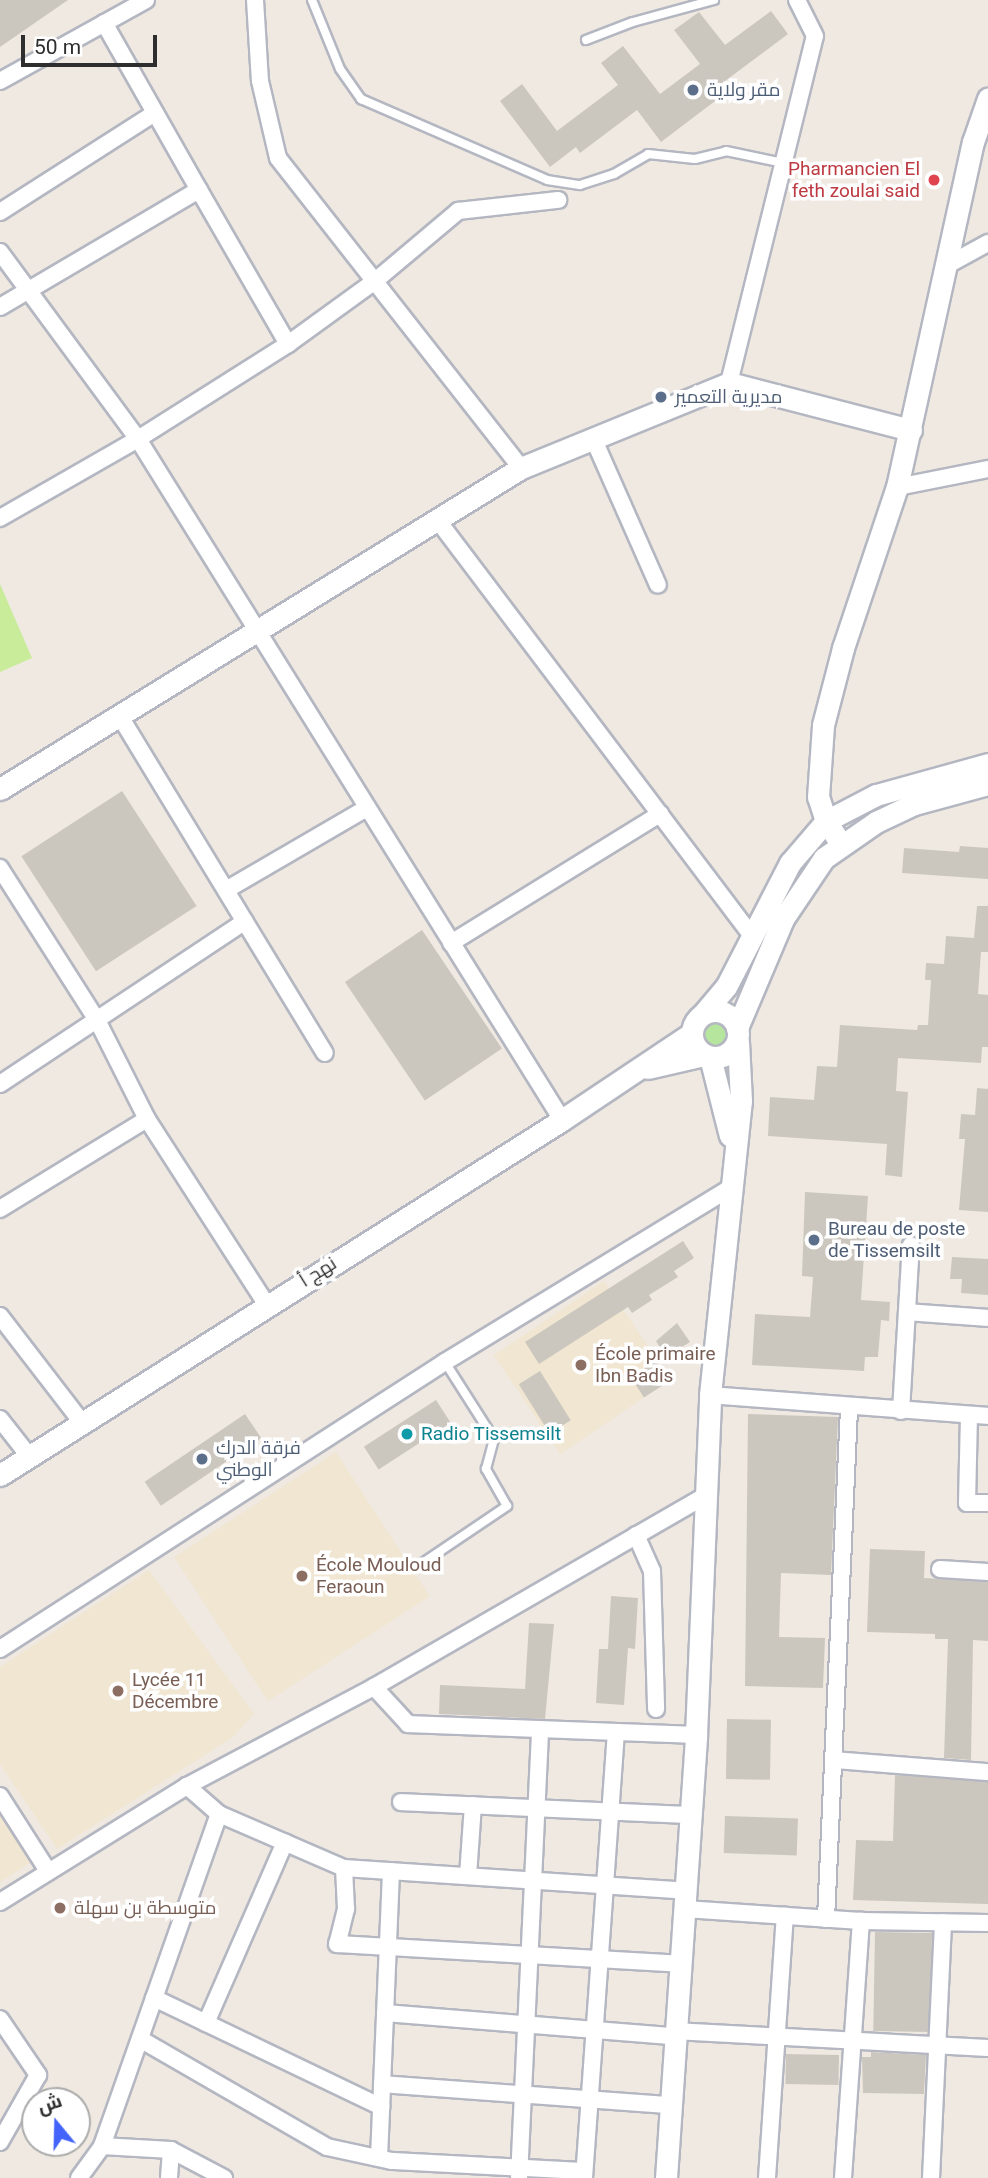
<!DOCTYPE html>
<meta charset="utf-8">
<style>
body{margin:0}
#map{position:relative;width:988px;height:2178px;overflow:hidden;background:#efe9e1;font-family:Roboto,Cairo,sans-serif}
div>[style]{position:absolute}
.education>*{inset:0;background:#f0e6d1;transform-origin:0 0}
.green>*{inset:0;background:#b6e59e}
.round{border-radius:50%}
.pitch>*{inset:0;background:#c9ec9a}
.building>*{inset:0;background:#cbc7bf;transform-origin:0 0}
.roads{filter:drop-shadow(2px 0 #b4b7c1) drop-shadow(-2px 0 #b4b7c1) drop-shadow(0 2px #b4b7c1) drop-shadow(0 -2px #b4b7c1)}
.lane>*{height:8px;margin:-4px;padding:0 4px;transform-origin:4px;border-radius:4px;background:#fff}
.street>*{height:16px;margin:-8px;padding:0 8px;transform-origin:8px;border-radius:8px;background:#fff}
.secondary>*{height:21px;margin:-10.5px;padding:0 10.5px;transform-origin:10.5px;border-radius:10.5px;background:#fff}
.secondary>.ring{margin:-10.5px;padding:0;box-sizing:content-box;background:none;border:21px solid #fff;border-radius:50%}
.dots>*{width:19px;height:19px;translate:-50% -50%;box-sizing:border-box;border:4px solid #fff;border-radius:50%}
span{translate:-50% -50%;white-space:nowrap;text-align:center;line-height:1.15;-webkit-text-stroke:7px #fff;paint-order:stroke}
.service-label{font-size:19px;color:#4e5e75}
.left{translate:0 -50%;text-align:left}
.health-label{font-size:19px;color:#be3a42}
.right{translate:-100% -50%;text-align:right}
.street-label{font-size:19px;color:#2e2e2e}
.education-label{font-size:19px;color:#785e54}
.culture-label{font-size:19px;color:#0d838f}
.north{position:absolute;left:21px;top:2087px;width:70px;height:70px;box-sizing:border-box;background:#fff;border:2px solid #ababab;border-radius:50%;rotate:341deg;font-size:19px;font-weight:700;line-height:28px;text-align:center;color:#2e2e2e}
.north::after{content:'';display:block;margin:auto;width:24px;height:32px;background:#4264fb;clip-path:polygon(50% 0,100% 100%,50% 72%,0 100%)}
.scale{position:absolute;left:21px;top:35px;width:136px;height:32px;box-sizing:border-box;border:4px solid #2e2e2e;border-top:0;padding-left:9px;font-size:21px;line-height:24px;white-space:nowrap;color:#2e2e2e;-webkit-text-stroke:5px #fff;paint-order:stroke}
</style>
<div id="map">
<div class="education">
<i style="left:604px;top:1281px;width:119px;height:133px;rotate:56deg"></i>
<i style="left:336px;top:1452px;width:172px;height:193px;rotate:57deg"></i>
<i style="clip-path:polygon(149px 1570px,254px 1714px,233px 1737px,57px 1849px,0 1764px,0 1667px)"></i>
<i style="clip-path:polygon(0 1815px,30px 1863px,0 1882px)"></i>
</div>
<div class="green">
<i class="round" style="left:702px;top:1023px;width:26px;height:26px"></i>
</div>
<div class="pitch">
<i style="clip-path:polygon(0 584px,32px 658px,0 672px)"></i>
</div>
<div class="building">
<i style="clip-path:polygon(0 0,68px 0,0 47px)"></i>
<i style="clip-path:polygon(771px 11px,788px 34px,717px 87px,723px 95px,661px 142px,637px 110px,580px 153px,576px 147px,550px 167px,500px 101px,522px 84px,557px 131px,618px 85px,601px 63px,623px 46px,660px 94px,700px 64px,674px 30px,699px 12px,725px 45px)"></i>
<i style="left:122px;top:791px;width:137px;height:120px;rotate:57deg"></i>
<i style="clip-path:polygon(960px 846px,988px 848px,988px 879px,902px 873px,904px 848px,959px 852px)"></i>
<i style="clip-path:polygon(977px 906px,988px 906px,988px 952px,981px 952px,978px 994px,988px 995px,988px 1047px,982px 1047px,981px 1063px,898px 1058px,896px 1091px,908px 1092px,902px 1177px,885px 1175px,887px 1144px,768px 1136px,770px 1097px,814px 1100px,817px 1066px,837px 1067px,840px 1025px,917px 1030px,918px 1025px,928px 1025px,931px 980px,925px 980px,926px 963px,944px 964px,946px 936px,974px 938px)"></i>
<i style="left:422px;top:930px;width:143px;height:93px;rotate:56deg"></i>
<i style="clip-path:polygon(977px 1088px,988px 1089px,988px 1212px,959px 1210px,965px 1139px,959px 1139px,961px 1114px,975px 1115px)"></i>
<i style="clip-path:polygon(805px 1192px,868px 1196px,861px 1300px,890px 1302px,889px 1321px,881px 1320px,878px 1357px,865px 1357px,864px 1371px,752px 1365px,755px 1314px,810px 1317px,813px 1277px,802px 1276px)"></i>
<i style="clip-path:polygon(683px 1241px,694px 1258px,674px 1271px,678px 1277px,649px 1295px,652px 1300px,632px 1313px,628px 1307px,539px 1364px,525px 1342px)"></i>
<i style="clip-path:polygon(952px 1257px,988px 1259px,988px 1295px,961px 1293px,962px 1279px,950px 1279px)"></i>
<i style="clip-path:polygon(677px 1323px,690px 1342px,666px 1357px,656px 1341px)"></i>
<i style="left:656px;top:1361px;width:24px;height:30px;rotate:57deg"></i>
<i style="left:540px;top:1371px;width:58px;height:25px;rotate:58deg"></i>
<i style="left:436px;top:1400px;width:27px;height:86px;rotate:57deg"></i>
<i style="left:245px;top:1414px;width:29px;height:121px;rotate:56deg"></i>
<i style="clip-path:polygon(748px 1414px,838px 1417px,831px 1575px,781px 1573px,779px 1637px,825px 1638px,823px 1688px,745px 1686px)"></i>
<i style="clip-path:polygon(870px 1549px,925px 1551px,924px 1578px,988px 1582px,988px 1641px,973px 1640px,971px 1760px,944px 1758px,948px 1639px,935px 1639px,935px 1634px,867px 1632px)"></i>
<i style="clip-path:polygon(611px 1596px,638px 1598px,635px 1649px,628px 1648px,624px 1705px,596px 1703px,599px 1649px,608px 1649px)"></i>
<i style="clip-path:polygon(529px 1623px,554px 1624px,545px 1719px,439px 1714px,440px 1685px,525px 1689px)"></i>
<i style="left:727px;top:1719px;width:44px;height:60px;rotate:1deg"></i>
<i style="clip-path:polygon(895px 1775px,988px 1782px,988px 1904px,853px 1900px,856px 1840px,893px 1841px)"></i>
<i style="left:725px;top:1816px;width:73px;height:37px;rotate:2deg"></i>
<i style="left:875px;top:1932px;width:57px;height:99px;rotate:1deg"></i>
<i style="clip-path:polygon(871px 2052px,926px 2055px,924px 2094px,863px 2093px,862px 2057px,871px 2057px)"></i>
<i style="left:786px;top:2054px;width:53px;height:30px;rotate:1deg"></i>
</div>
<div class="roads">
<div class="lane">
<i style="left:312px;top:0;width:74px;rotate:67.9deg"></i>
<i style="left:340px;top:69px;width:37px;rotate:55deg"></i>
<i style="left:361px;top:99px;width:203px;rotate:23.5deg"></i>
<i style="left:547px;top:180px;width:33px;rotate:9deg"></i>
<i style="left:580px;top:185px;width:36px;rotate:-18deg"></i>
<i style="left:614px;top:174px;width:39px;rotate:-30deg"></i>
<i style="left:648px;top:154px;width:47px;rotate:6.1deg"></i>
<i style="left:695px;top:159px;width:32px;rotate:-14deg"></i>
<i style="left:726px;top:151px;width:58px;rotate:11.9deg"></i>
<i style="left:586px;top:40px;width:50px;rotate:-21deg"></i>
<i style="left:633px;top:22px;width:84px;rotate:-15.2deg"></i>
<i style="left:421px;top:1564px;width:104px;rotate:-34deg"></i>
<i style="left:507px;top:1506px;width:43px;rotate:-119.6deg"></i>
<i style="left:486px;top:1469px;width:31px;rotate:-75deg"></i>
<i style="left:494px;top:1439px;width:91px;rotate:-122.5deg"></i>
</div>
<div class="street">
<i style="left:255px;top:0;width:81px;rotate:86.5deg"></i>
<i style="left:260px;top:81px;width:79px;rotate:76.8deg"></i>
<i style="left:278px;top:158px;width:394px;rotate:51.9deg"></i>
<i style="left:0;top:81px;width:167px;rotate:-29deg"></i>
<i style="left:199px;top:190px;width:178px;rotate:60deg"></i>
<i style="left:0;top:212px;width:184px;rotate:-32.6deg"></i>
<i style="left:0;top:252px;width:232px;rotate:53.6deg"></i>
<i style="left:138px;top:439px;width:802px;rotate:58.09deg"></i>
<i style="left:946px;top:266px;width:48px;rotate:-28.7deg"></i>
<i style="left:0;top:307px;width:231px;rotate:-30.5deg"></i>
<i style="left:199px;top:190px;width:192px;rotate:-119.6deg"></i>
<i style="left:729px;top:383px;width:357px;rotate:-76.1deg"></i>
<i style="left:815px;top:36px;width:40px;rotate:-116.6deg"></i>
<i style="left:594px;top:440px;width:158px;rotate:66.2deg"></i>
<i style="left:897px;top:487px;width:93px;rotate:-11.2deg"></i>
<i style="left:0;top:518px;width:159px;rotate:-29.8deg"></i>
<i style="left:138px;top:439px;width:178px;rotate:-32.3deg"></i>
<i style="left:288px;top:344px;width:107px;rotate:-35.9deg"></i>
<i style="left:375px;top:281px;width:109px;rotate:-40.1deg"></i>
<i style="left:458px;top:211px;width:101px;rotate:-6.3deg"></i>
<i style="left:439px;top:522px;width:519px;rotate:52.91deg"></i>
<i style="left:121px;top:718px;width:392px;rotate:58.7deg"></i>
<i style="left:0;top:868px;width:180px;rotate:57.5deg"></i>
<i style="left:97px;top:1020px;width:111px;rotate:63.2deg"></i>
<i style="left:147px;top:1119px;width:220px;rotate:57.2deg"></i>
<i style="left:226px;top:890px;width:163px;rotate:-30.2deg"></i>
<i style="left:451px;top:943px;width:246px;rotate:-31.7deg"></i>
<i style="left:0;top:1084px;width:294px;rotate:-33.6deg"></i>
<i style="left:0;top:1209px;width:172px;rotate:-31.5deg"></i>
<i style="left:907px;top:1312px;width:81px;rotate:4.2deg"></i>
<i style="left:0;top:1316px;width:133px;rotate:52.4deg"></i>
<i style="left:710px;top:1395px;width:279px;rotate:4.3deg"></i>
<i style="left:901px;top:1411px;width:166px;rotate:-86.6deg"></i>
<i style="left:969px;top:1415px;width:88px;rotate:91.3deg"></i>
<i style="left:967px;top:1503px;width:21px"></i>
<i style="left:0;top:1419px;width:47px;rotate:51.9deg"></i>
<i style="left:636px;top:1535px;width:39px;rotate:66deg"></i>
<i style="left:652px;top:1571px;width:138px;rotate:88.3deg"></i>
<i style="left:940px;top:1569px;width:48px;rotate:3.6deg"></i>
<i style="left:0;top:1649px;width:530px;rotate:-32.82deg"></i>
<i style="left:445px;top:1362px;width:334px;rotate:-31.4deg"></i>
<i style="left:374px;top:1687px;width:50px;rotate:47.4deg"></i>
<i style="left:408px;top:1724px;width:288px;rotate:2.2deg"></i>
<i style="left:834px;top:1760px;width:154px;rotate:4.5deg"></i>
<i style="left:0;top:1796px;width:89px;rotate:57.4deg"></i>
<i style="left:401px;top:1802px;width:290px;rotate:2.6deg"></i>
<i style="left:219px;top:1814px;width:136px;rotate:23.4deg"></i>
<i style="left:344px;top:1868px;width:343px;rotate:3.8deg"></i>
<i style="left:344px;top:1868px;width:41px;rotate:87.2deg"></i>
<i style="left:346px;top:1909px;width:36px;rotate:104deg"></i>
<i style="left:337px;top:1944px;width:344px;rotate:3.3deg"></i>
<i style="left:468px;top:1876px;width:71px;rotate:-86deg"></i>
<i style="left:0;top:1902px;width:220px;rotate:-31.8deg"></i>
<i style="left:187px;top:1786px;width:212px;rotate:-27.9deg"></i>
<i style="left:374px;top:1687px;width:384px;rotate:-30deg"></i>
<i style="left:685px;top:1909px;width:176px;rotate:3.9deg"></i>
<i style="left:861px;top:1921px;width:127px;rotate:0.9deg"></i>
<i style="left:826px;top:1919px;width:511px;rotate:-87.42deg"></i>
<i style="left:154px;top:1998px;width:252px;rotate:25.6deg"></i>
<i style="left:385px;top:2013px;width:289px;rotate:4.6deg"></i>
<i style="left:0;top:2019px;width:68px;rotate:55.8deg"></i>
<i style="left:38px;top:2075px;width:77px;rotate:119.6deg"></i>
<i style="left:206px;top:2023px;width:197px;rotate:-66.4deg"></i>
<i style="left:674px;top:2031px;width:314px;rotate:3.1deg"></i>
<i style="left:140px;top:2039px;width:216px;rotate:30deg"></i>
<i style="left:327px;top:2147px;width:66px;rotate:12.2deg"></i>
<i style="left:392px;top:2161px;width:192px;rotate:3deg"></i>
<i style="left:382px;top:2084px;width:288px;rotate:4.2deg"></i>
<i style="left:102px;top:2146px;width:69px;rotate:3.3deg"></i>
<i style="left:171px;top:2150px;width:60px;rotate:27.8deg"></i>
<i style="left:379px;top:2158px;width:287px;rotate:-87.6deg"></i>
<i style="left:79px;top:2178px;width:39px;rotate:-54deg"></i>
<i style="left:102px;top:2146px;width:352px;rotate:-70.6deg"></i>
<i style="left:219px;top:1814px;width:43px;rotate:-138.8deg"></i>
<i style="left:169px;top:2178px;width:28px;rotate:-86deg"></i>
<i style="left:519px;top:2178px;width:449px;rotate:-87.3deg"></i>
<i style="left:584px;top:2178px;width:447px;rotate:-85.9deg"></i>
<i style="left:767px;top:2178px;width:263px;rotate:-86.1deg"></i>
<i style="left:843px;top:2178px;width:258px;rotate:-86deg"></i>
<i style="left:931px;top:2178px;width:256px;rotate:-87.3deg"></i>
</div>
<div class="secondary">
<i style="left:0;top:789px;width:612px;rotate:-31.64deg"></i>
<i style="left:521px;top:468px;width:225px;rotate:-22.2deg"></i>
<i style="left:729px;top:383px;width:188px;rotate:14.5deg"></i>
<i style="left:841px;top:844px;width:27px;rotate:-123deg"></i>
<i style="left:826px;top:821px;width:25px;rotate:-108deg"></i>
<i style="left:818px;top:797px;width:72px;rotate:-86deg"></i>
<i style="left:823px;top:725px;width:80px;rotate:-75.4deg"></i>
<i style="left:843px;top:648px;width:170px;rotate:-71.5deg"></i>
<i style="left:897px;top:487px;width:353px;rotate:-77.6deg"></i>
<i style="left:973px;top:142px;width:46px;rotate:-70.8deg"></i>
<i class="ring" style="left:692px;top:1011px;width:25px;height:25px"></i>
<i style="left:703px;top:1014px;width:35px;rotate:-50deg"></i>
<i style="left:726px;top:987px;width:140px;rotate:-62.7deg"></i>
<i style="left:790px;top:863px;width:55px;rotate:-49.4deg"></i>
<i style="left:826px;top:821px;width:56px;rotate:-27.5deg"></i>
<i style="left:876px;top:795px;width:116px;rotate:-15.5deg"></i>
<i style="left:737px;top:1028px;width:118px;rotate:-67.1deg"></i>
<i style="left:783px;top:919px;width:73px;rotate:-56.1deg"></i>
<i style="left:824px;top:858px;width:63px;rotate:-34.7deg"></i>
<i style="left:876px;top:822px;width:42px;rotate:-25.3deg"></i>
<i style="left:914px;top:804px;width:77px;rotate:-15.1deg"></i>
<i style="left:710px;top:1057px;width:81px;rotate:75.8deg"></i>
<i style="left:648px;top:1068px;width:57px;rotate:-13.1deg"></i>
<i style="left:0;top:1475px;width:665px;rotate:-32.28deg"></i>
<i style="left:562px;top:1120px;width:156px;rotate:-33.8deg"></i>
<i style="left:666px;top:2178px;width:444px;rotate:-86.1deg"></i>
<i style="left:696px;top:1735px;width:340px;rotate:-87.6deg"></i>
<i style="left:710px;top:1395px;width:296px;rotate:-84deg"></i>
<i style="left:741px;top:1101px;width:59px;rotate:-92.9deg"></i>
</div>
</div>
<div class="dots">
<i style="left:693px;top:90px;background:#5c6f8a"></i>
<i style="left:934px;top:180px;background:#e0444e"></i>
<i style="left:661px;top:397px;background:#5c6f8a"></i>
<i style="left:814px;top:1240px;background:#5c6f8a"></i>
<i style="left:581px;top:1365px;background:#8d6e63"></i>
<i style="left:407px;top:1434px;background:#0f9aa8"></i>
<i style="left:202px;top:1459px;background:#5c6f8a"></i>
<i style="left:302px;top:1576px;background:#8d6e63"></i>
<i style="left:118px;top:1691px;background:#8d6e63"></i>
<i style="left:60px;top:1908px;background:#8d6e63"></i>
</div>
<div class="service-label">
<span class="left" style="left:707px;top:90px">مقر ولاية</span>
<span class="left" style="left:675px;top:397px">مديرية التعمير</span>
<span class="left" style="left:828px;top:1240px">Bureau de poste<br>de Tissemsilt</span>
<span class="left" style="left:216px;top:1459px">فرقة الدرك<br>الوطني</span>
</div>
<div class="health-label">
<span class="right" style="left:920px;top:180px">Pharmancien El<br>feth zoulai said</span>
</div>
<div class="street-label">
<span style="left:318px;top:1272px;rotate:-32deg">نهج أ</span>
</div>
<div class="education-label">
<span class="left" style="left:595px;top:1365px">École primaire<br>Ibn Badis</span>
<span class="left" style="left:316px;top:1576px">École Mouloud<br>Feraoun</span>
<span class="left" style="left:132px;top:1691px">Lycée 11<br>Décembre</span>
<span class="left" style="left:74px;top:1908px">متوسطة بن سهلة</span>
</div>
<div class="culture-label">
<span class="left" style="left:421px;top:1434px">Radio Tissemsilt</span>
</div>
<div class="north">ش</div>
<div class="scale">50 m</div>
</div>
